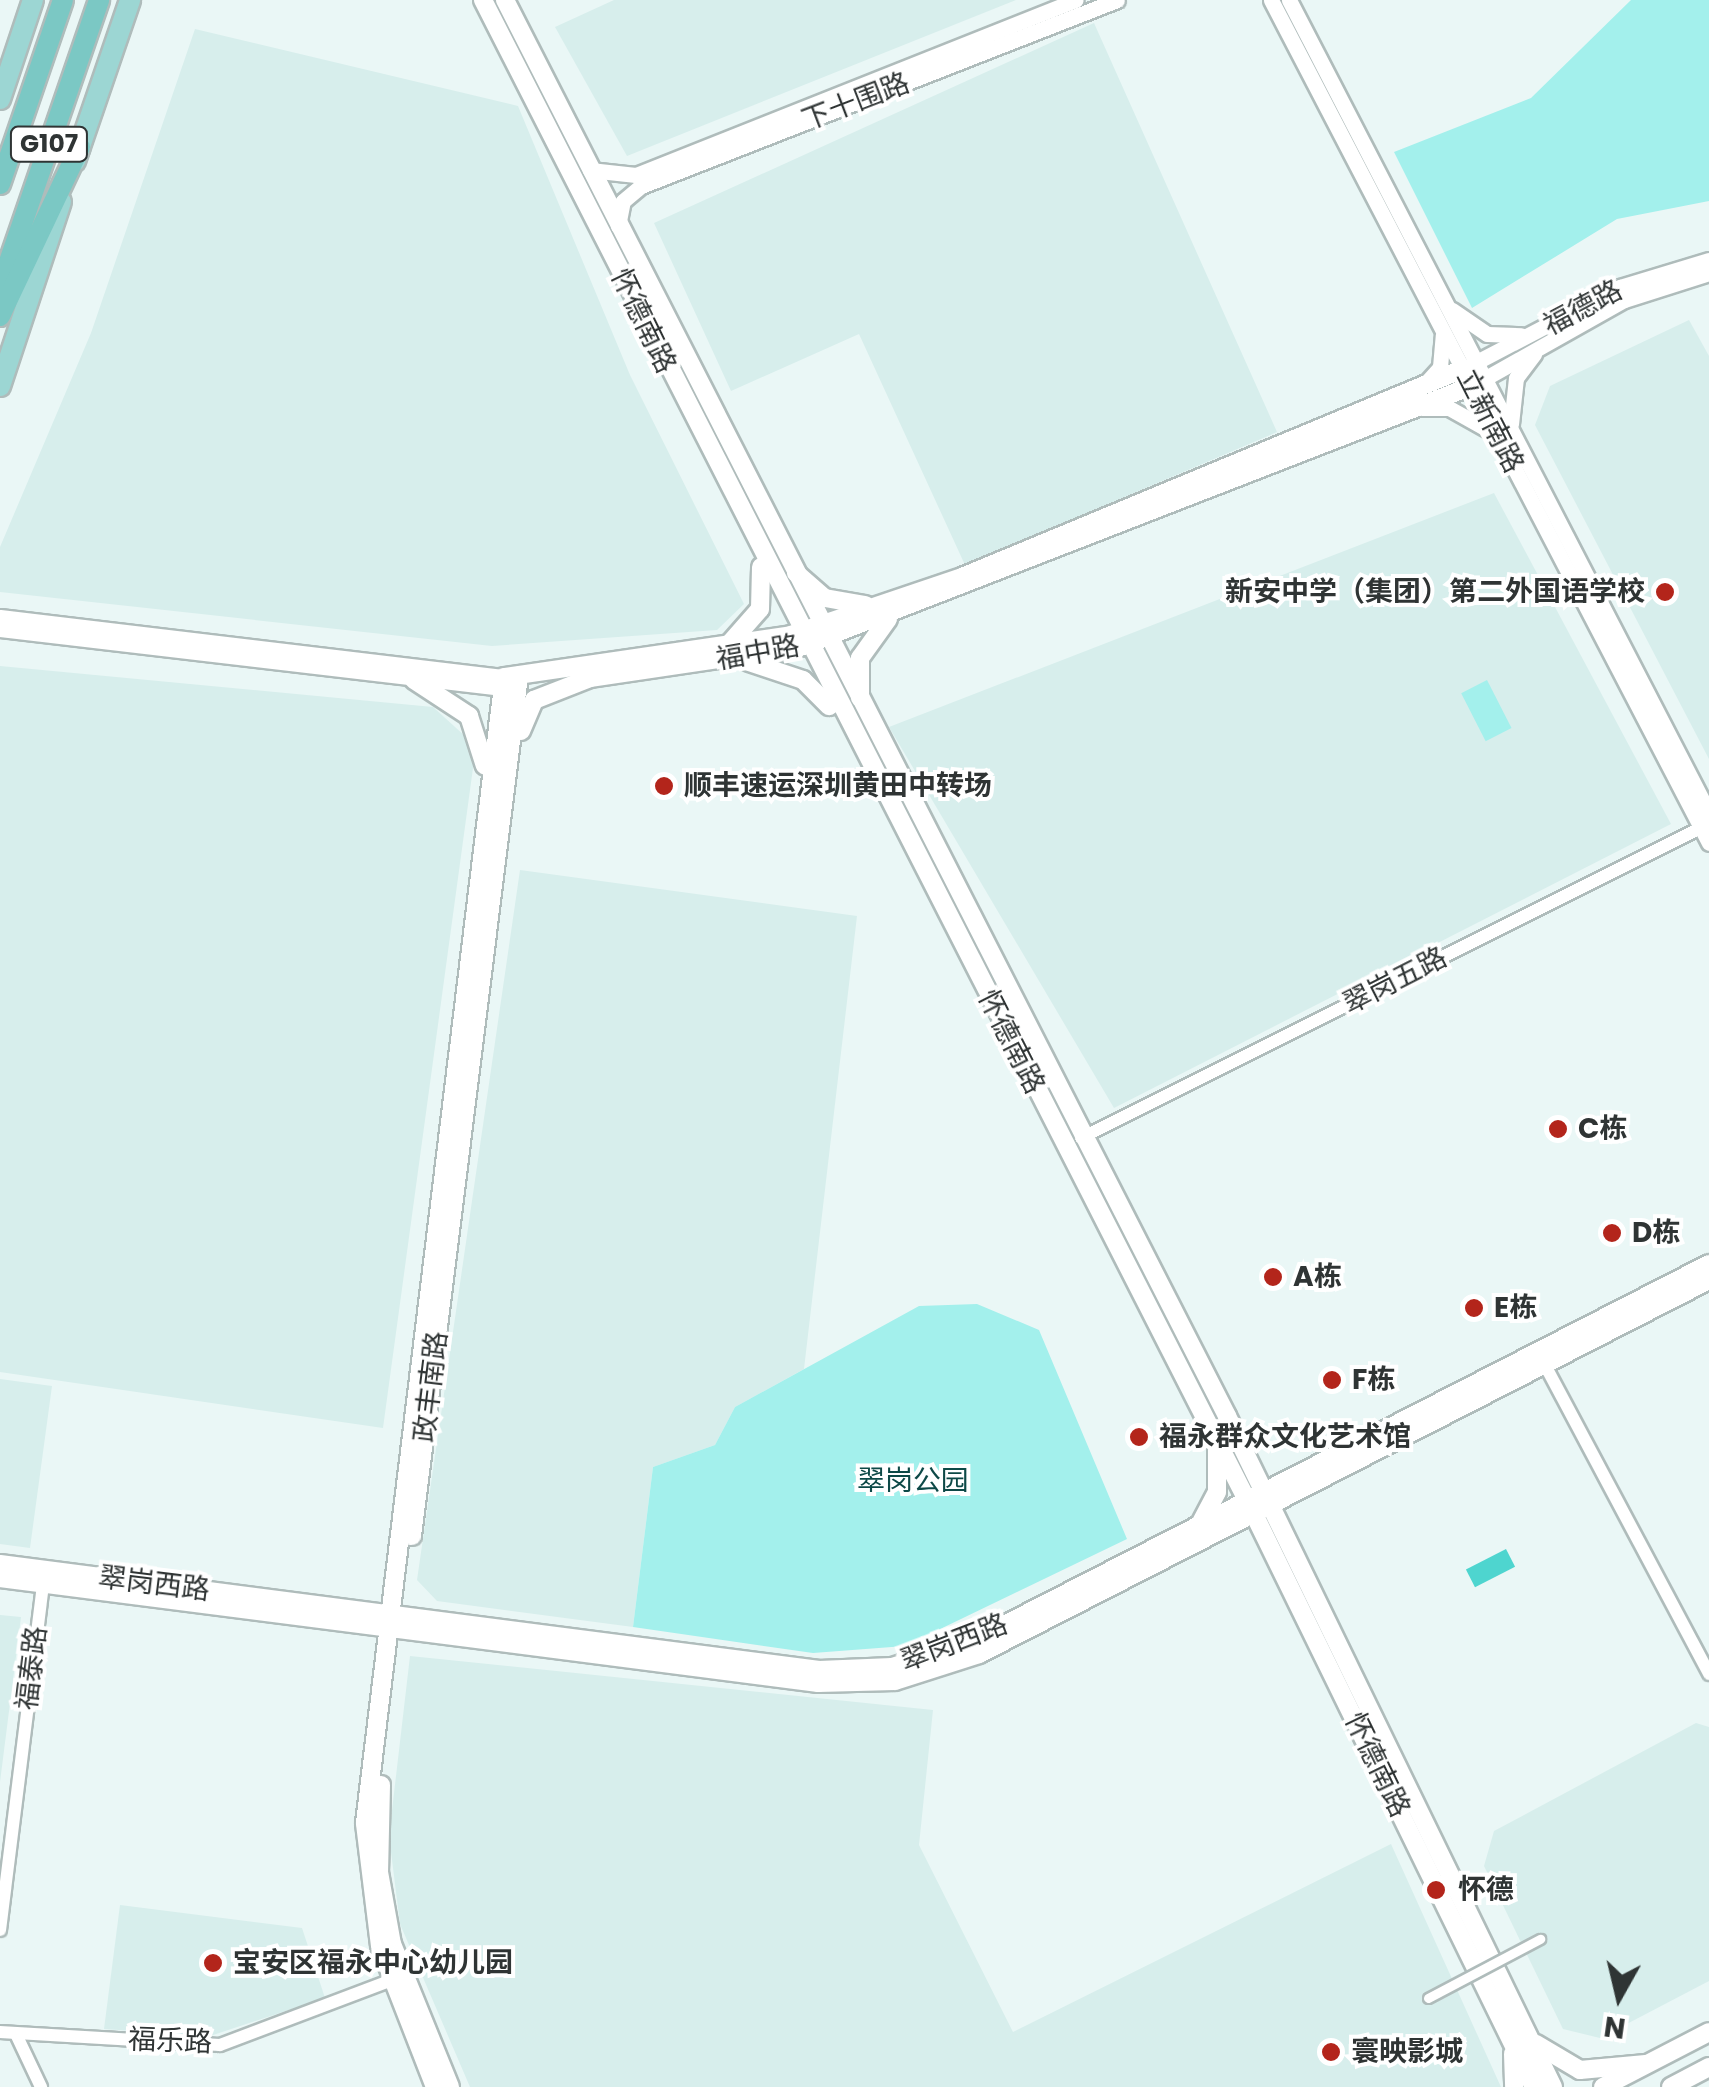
<!DOCTYPE html>
<meta charset="utf-8">
<style>
body{margin:0}
#map{position:relative;width:1709px;height:2087px;overflow:hidden;background:#eaf7f6;font-family:Poppins,"Noto Sans SC",sans-serif}
div>[style]{position:absolute}
.built>*{inset:0;background:#d7eeec}
.green>*{inset:0;background:#a3f0ec;transform-origin:0 0}
.water>*{inset:0;background:#4ed5cf;transform-origin:0 0}
.roads{filter:drop-shadow(2px 0 #afbcbb) drop-shadow(-2px 0 #afbcbb) drop-shadow(0 2px #afbcbb) drop-shadow(0 -2px #afbcbb)}
.minor>*{height:12px;margin:-6px;padding:0 6px;transform-origin:6px;border-radius:6px;background:#fff}
.tertiary>*{height:15px;margin:-7.5px;padding:0 7.5px;transform-origin:7.5px;border-radius:7.5px;background:#fff}
.secondary>*{height:18px;margin:-9px;padding:0 9px;transform-origin:9px;border-radius:9px;background:#fff}
.primary>*{height:20px;margin:-10px;padding:0 10px;transform-origin:10px;border-radius:10px;background:#9cd6d3}
.trunk>*{height:20px;margin:-10px;padding:0 10px;transform-origin:10px;border-radius:10px;background:#7bc8c4}
.bridges{filter:drop-shadow(2px 0 #afbcbb) drop-shadow(-2px 0 #afbcbb) drop-shadow(0 2px #afbcbb) drop-shadow(0 -2px #afbcbb)}
.pedestrian-bridge>*{height:9px;margin:-4.5px;padding:0 4.5px;transform-origin:4.5px;border-radius:4.5px;background:#fff}
.dots>*{width:28px;height:28px;translate:-50% -50%;box-sizing:border-box;border:5px solid #fff;border-radius:50%}
span{translate:-50% -50%;white-space:nowrap;text-align:center;line-height:1.15;-webkit-text-stroke:8px #fff;paint-order:stroke}
.shield-label span{padding:2px 8px;background:#fff;border:2px solid;border-radius:8px;-webkit-text-stroke-width:0}
.shield-label{font-size:25px;color:#2f3434;font-weight:700}
.street-label{font-size:28px;color:#2f3434}
.poi-label{font-size:28px;color:#2f3434;font-weight:700}
.right{translate:-100% -50%;text-align:right}
.left{translate:0 -50%;text-align:left}
.park-label{font-size:28px;color:#0d4947}
.north{position:absolute;left:1569px;top:1947px;width:100px;height:100px;-webkit-text-stroke:8px #fff;paint-order:stroke;rotate:188deg;font-size:28px;font-weight:700;line-height:40px;text-align:center;color:#2f3434}
.north::after{content:'';display:block;margin:auto;width:35px;height:45px;background:#2f3434;clip-path:polygon(50% 0,100% 100%,50% 72%,0 100%)}
</style>
<div id="map">
<div class="built">
<i style="clip-path:polygon(614px 0,1016px 0,627px 156px,555px 27px)"></i>
<i style="clip-path:polygon(1094px 23px,1277px 432px,965px 565px,859px 334px,731px 391px,654px 223px)"></i>
<i style="clip-path:polygon(195px 29px,518px 106px,630px 375px,744px 604px,717px 630px,492px 646px,0 592px,0 547px,91px 333px)"></i>
<i style="clip-path:polygon(1689px 320px,1709px 356px,1709px 759px,1535px 425px,1550px 386px)"></i>
<i style="clip-path:polygon(1494px 493px,1671px 824px,1114px 1108px,889px 727px)"></i>
<i style="clip-path:polygon(0 666px,433px 707px,476px 746px,383px 1428px,0 1372px)"></i>
<i style="clip-path:polygon(520px 870px,857px 916px,804px 1369px,735px 1407px,715px 1445px,653px 1467px,633px 1627px,437px 1601px,417px 1580px)"></i>
<i style="clip-path:polygon(0 1379px,52px 1386px,30px 1548px,0 1544px)"></i>
<i style="clip-path:polygon(0 1615px,21px 1617px,0 1782px)"></i>
<i style="clip-path:polygon(410px 1656px,933px 1710px,919px 1845px,1013px 2032px,1391px 1844px,1501px 2087px,470px 2087px,400px 1924px,389px 1836px)"></i>
<i style="clip-path:polygon(1696px 1723px,1709px 1727px,1709px 1981px,1600px 2038px,1563px 2029px,1484px 1866px,1494px 1831px)"></i>
<i style="clip-path:polygon(120px 1905px,302px 1928px,325px 1998px,210px 2036px,104px 2029px)"></i>
</div>
<div class="green">
<i style="clip-path:polygon(1631px 0,1709px 0,1709px 201px,1617px 219px,1472px 308px,1394px 152px,1531px 98px)"></i>
<i style="left:1487px;top:680px;width:54px;height:29px;rotate:63deg"></i>
<i style="clip-path:polygon(977px 1304px,1039px 1330px,1127px 1539px,905px 1646px,813px 1653px,633px 1627px,653px 1467px,715px 1445px,735px 1407px,919px 1306px)"></i>
</div>
<div class="water">
<i style="left:1506px;top:1549px;width:20px;height:45px;rotate:63deg"></i>
</div>
<div class="roads">
<div class="minor">
<i style="left:1081px;top:1138px;width:702px;rotate:-26.57deg"></i>
<i style="left:1545px;top:1365px;width:350px;rotate:62deg"></i>
<i style="left:0;top:1930px;width:349px;rotate:-82.9deg"></i>
<i style="left:0;top:2032px;width:220px;rotate:3.4deg"></i>
<i style="left:220px;top:2045px;width:181px;rotate:-20.7deg"></i>
<i style="left:16px;top:2034px;width:59px;rotate:64.7deg"></i>
</div>
<div class="tertiary">
<i style="left:1271px;top:0;width:950px;rotate:62.54deg"></i>
<i style="left:1289px;top:0;width:915px;rotate:62.68deg"></i>
<i style="left:590px;top:170px;width:46px;rotate:6.2deg"></i>
<i style="left:636px;top:175px;width:473px;rotate:-21.7deg"></i>
<i style="left:618px;top:226px;width:25px;rotate:-79deg"></i>
<i style="left:623px;top:201px;width:23px;rotate:-40deg"></i>
<i style="left:641px;top:186px;width:511px;rotate:-21.34deg"></i>
<i style="left:1452px;top:310px;width:42px;rotate:34.4deg"></i>
<i style="left:1487px;top:334px;width:34px;rotate:2deg"></i>
<i style="left:1467px;top:367px;width:173px;rotate:-27.6deg"></i>
<i style="left:1620px;top:287px;width:93px;rotate:-16.9deg"></i>
<i style="left:1475px;top:384px;width:171px;rotate:-29.4deg"></i>
<i style="left:1624px;top:300px;width:89px;rotate:-17.6deg"></i>
<i style="left:1424px;top:385px;width:24px;rotate:-48deg"></i>
<i style="left:1440px;top:367px;width:32px;rotate:-85deg"></i>
<i style="left:1422px;top:408px;width:27px"></i>
<i style="left:1449px;top:408px;width:49px;rotate:29.2deg"></i>
<i style="left:1511px;top:424px;width:46px;rotate:-83.8deg"></i>
<i style="left:1516px;top:378px;width:30px;rotate:-53deg"></i>
<i style="left:0;top:617px;width:508px;rotate:6.79deg"></i>
<i style="left:0;top:629px;width:506px;rotate:6.69deg"></i>
</div>
<div class="secondary">
<i style="left:483px;top:0;width:1701px;rotate:63.01deg"></i>
<i style="left:1255px;top:1516px;width:636px;rotate:63.96deg"></i>
<i style="left:505px;top:0;width:1589px;rotate:62.98deg"></i>
<i style="left:1227px;top:1416px;width:746px;rotate:64.09deg"></i>
<i style="left:796px;top:573px;width:38px;rotate:41deg"></i>
<i style="left:825px;top:598px;width:41px;rotate:9.9deg"></i>
<i style="left:730px;top:643px;width:45px;rotate:-48.6deg"></i>
<i style="left:760px;top:609px;width:42px;rotate:-88.6deg"></i>
<i style="left:749px;top:662px;width:57px;rotate:18.4deg"></i>
<i style="left:803px;top:680px;width:37px;rotate:45deg"></i>
<i style="left:583px;top:679px;width:219px;rotate:-8.4deg"></i>
<i style="left:800px;top:647px;width:721px;rotate:-21.23deg"></i>
<i style="left:414px;top:680px;width:66px;rotate:33.2deg"></i>
<i style="left:469px;top:716px;width:52px;rotate:72.3deg"></i>
<i style="left:860px;top:698px;width:40px;rotate:-90deg"></i>
<i style="left:860px;top:658px;width:48px;rotate:-54.3deg"></i>
<i style="left:521px;top:731px;width:34px;rotate:-67deg"></i>
<i style="left:534px;top:700px;width:60px;rotate:-21.4deg"></i>
<i style="left:1198px;top:1528px;width:41px;rotate:-62.2deg"></i>
<i style="left:1217px;top:1492px;width:42px;rotate:-90deg"></i>
<i style="left:412px;top:1536px;width:867px;rotate:-82.91deg"></i>
<i style="left:0;top:1564px;width:826px;rotate:7.37deg"></i>
<i style="left:819px;top:1670px;width:73px;rotate:-2.4deg"></i>
<i style="left:892px;top:1667px;width:85px;rotate:-17.8deg"></i>
<i style="left:973px;top:1641px;width:827px;rotate:-27.12deg"></i>
<i style="left:0;top:1578px;width:825px;rotate:7.31deg"></i>
<i style="left:818px;top:1683px;width:77px;rotate:-1.5deg"></i>
<i style="left:895px;top:1681px;width:88px;rotate:-17.8deg"></i>
<i style="left:979px;top:1654px;width:820px;rotate:-27.13deg"></i>
<i style="left:381px;top:1785px;width:87px;rotate:91.3deg"></i>
<i style="left:379px;top:1872px;width:73px;rotate:79.8deg"></i>
<i style="left:392px;top:1944px;width:154px;rotate:67.9deg"></i>
<i style="left:1536px;top:2044px;width:51px;rotate:30.6deg"></i>
<i style="left:1580px;top:2070px;width:66px;rotate:-5.2deg"></i>
<i style="left:1513px;top:2054px;width:33px;rotate:88deg"></i>
<i style="left:435px;top:2087px;width:151px;rotate:-111.3deg"></i>
<i style="left:380px;top:1946px;width:124px;rotate:-97deg"></i>
<i style="left:365px;top:1823px;width:1154px;rotate:-83.08deg"></i>
<i style="left:504px;top:677px;width:290px;rotate:-8.3deg"></i>
<i style="left:791px;top:635px;width:181px;rotate:-18.7deg"></i>
<i style="left:962px;top:577px;width:542px;rotate:-22.55deg"></i>
<i style="left:1603px;top:2087px;width:119px;rotate:-27.4deg"></i>
<i style="left:1671px;top:2087px;width:43px;rotate:-27.8deg"></i>
</div>
<div class="primary">
<i style="left:0;top:99px;width:104px;rotate:-71.6deg"></i>
<i style="left:75px;top:161px;width:170px;rotate:-71.1deg"></i>
<i style="left:0;top:386px;width:194px;rotate:-71.7deg"></i>
</div>
<div class="trunk">
<i style="left:0;top:184px;width:194px;rotate:-71.1deg"></i>
<i style="left:0;top:288px;width:305px;rotate:-71deg"></i>
<i style="left:0;top:316px;width:187px;rotate:-64.7deg"></i>
</div>
</div>
<div class="bridges">
<div class="pedestrian-bridge">
<i style="left:1428px;top:1998px;width:127px;rotate:-27.8deg"></i>
</div>
</div>
<div class="dots">
<i style="left:1665px;top:592px;background:#b3251b"></i>
<i style="left:664px;top:786px;background:#b3251b"></i>
<i style="left:1558px;top:1129px;background:#b3251b"></i>
<i style="left:1612px;top:1233px;background:#b3251b"></i>
<i style="left:1273px;top:1277px;background:#b3251b"></i>
<i style="left:1474px;top:1308px;background:#b3251b"></i>
<i style="left:1332px;top:1380px;background:#b3251b"></i>
<i style="left:1139px;top:1437px;background:#b3251b"></i>
<i style="left:1436px;top:1890px;background:#b3251b"></i>
<i style="left:213px;top:1963px;background:#b3251b"></i>
<i style="left:1331px;top:2052px;background:#b3251b"></i>
</div>
<div class="shield-label">
<span style="left:49px;top:144px">G107</span>
</div>
<div class="street-label">
<span style="left:856px;top:102px;rotate:-21deg">下十围路</span>
<span style="left:1583px;top:308px;rotate:-28deg">福德路</span>
<span style="left:643px;top:321px;rotate:64deg">怀德南路</span>
<span style="left:1490px;top:421px;rotate:63deg">立新南路</span>
<span style="left:758px;top:653px;rotate:-10deg">福中路</span>
<span style="left:1395px;top:981px;rotate:-27deg">翠岗五路</span>
<span style="left:1011px;top:1042px;rotate:63deg">怀德南路</span>
<span style="left:431px;top:1387px;rotate:-83deg">政丰南路</span>
<span style="left:154px;top:1584px;rotate:7deg">翠岗西路</span>
<span style="left:954px;top:1643px;rotate:-21deg">翠岗西路</span>
<span style="left:32px;top:1668px;rotate:-83deg">福泰路</span>
<span style="left:1377px;top:1765px;rotate:64deg">怀德南路</span>
<span style="left:170px;top:2041px;rotate:2deg">福乐路</span>
</div>
<div class="poi-label">
<span class="right" style="left:1645px;top:592px">新安中学（集团）第二外国语学校</span>
<span class="left" style="left:684px;top:786px">顺丰速运深圳黄田中转场</span>
<span class="left" style="left:1578px;top:1129px">C栋</span>
<span class="left" style="left:1632px;top:1233px">D栋</span>
<span class="left" style="left:1293px;top:1277px">A栋</span>
<span class="left" style="left:1494px;top:1308px">E栋</span>
<span class="left" style="left:1352px;top:1380px">F栋</span>
<span class="left" style="left:1159px;top:1437px">福永群众文化艺术馆</span>
<span class="left" style="left:1458px;top:1890px">怀德</span>
<span class="left" style="left:233px;top:1963px">宝安区福永中心幼儿园</span>
<span class="left" style="left:1351px;top:2052px">寰映影城</span>
</div>
<div class="park-label">
<span style="left:913px;top:1481px">翠岗公园</span>
</div>
<div class="north">N</div>
</div>
